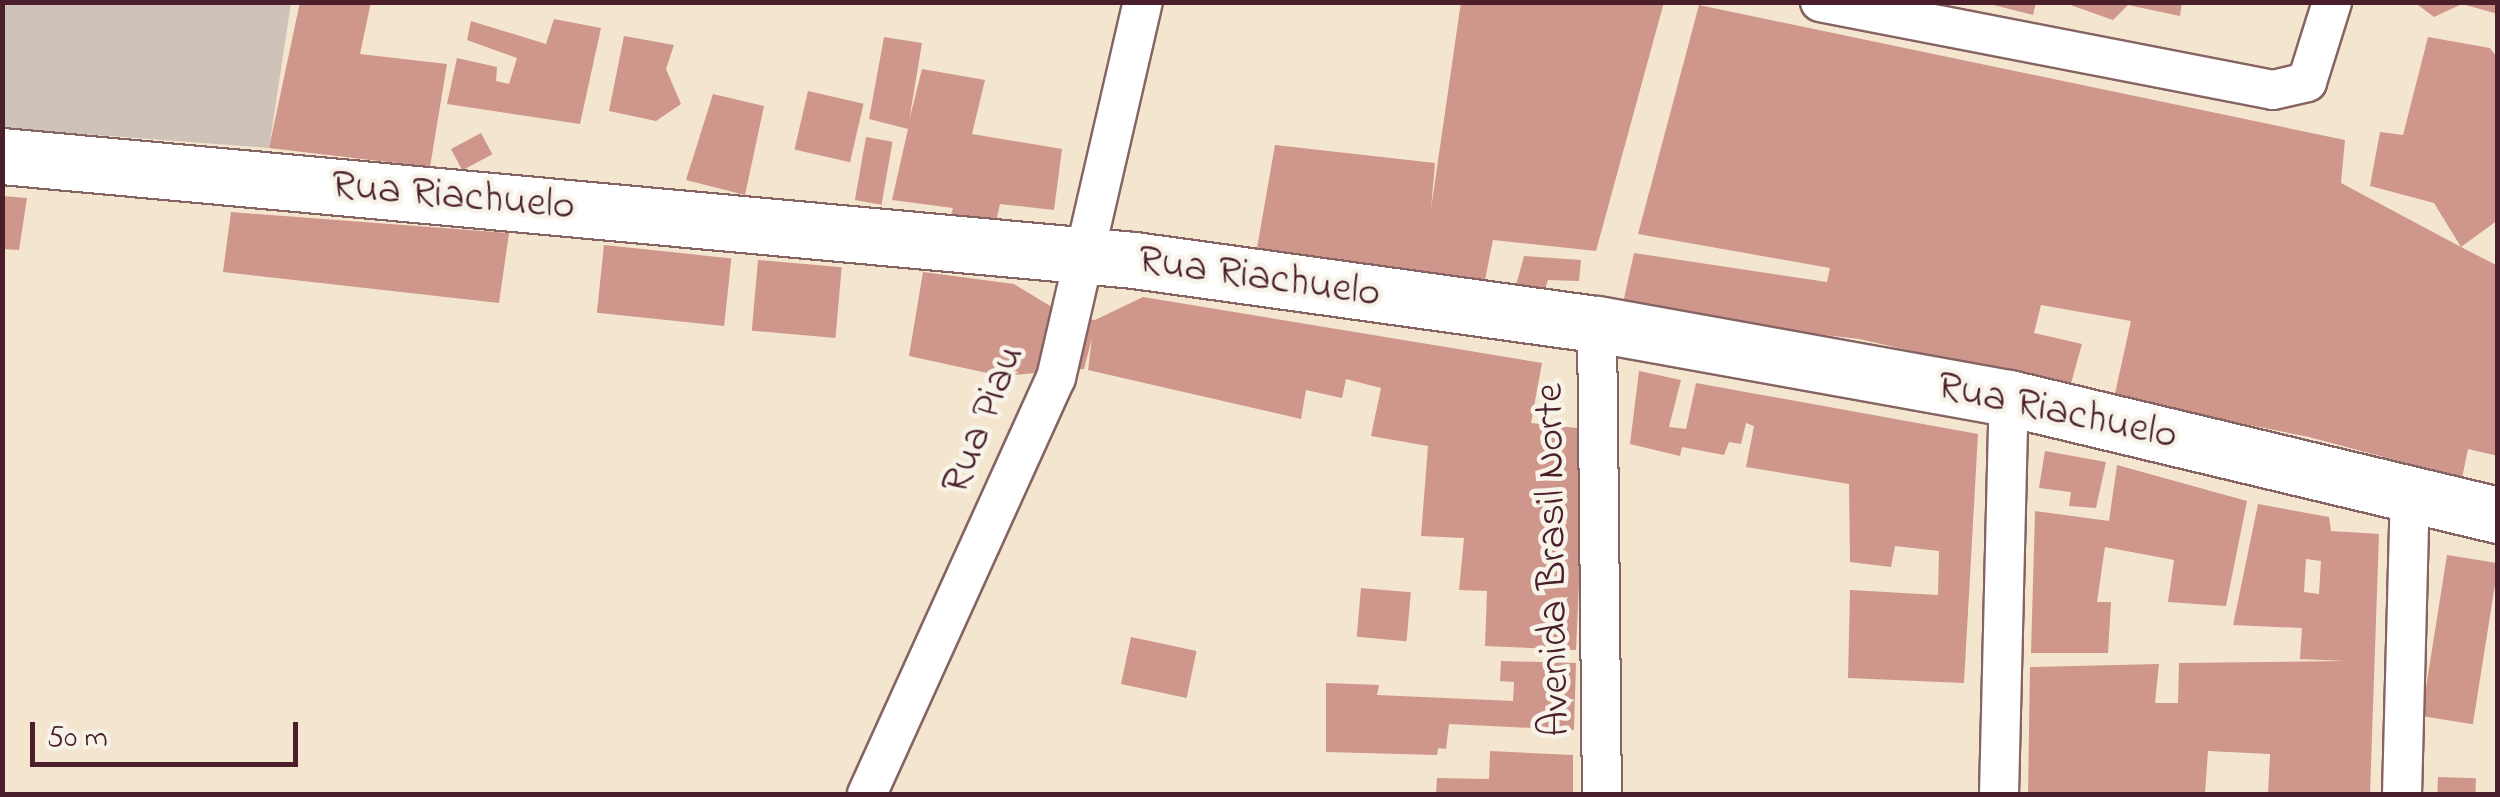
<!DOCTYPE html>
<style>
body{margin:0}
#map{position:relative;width:2500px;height:797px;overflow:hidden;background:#f4e5ce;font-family:"Indie Flower",sans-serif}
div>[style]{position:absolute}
.industrial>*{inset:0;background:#cec2b9}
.building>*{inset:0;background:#cf968c;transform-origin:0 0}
.roads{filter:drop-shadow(2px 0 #866464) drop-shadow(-2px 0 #866464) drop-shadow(0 2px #866464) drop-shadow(0 -2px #866464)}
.street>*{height:38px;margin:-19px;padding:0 19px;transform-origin:19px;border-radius:19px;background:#fff}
.secondary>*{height:55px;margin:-27.5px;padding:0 27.5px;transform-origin:27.5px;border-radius:27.5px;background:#fff}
span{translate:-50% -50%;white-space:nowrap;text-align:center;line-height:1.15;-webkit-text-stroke:9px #f7f3e8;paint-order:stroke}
.street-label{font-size:42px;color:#4a1f2b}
.frame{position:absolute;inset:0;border:5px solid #4a1f2b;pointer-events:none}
.scale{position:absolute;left:30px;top:722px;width:268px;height:45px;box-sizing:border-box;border:5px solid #4a1f2b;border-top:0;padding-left:12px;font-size:30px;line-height:35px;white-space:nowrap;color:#4a1f2b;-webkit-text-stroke:8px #f7f3e8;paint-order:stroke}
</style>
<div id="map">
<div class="industrial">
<i style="clip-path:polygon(2px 3px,291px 3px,269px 148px,3px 128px)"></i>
</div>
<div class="building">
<i style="clip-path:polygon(300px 2px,371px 2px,360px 54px,447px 64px,430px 167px,269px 148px)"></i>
<i style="clip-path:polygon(1461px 2px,1664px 2px,1596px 251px,1493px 240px,1484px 285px,1257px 248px,1275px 145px,1435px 163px,1431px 209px)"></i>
<i style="clip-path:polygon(1982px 2px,2036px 2px,2033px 15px)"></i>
<i style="clip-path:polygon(2062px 2px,2182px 2px,2180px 16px,2128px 5px,2113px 20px)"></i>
<i style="clip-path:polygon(2414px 2px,2498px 2px,2498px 14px,2462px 4px,2434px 17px)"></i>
<i style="clip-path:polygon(1699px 5px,2345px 140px,2341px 183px,2461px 247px,2434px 203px,2370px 186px,2380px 132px,2403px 135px,2428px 37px,2490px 48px,2496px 56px,2498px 220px,2461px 247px,2498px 266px,2498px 456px,2468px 449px,2462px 478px,2309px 437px,2114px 398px,2131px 321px,2041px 305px,2034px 333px,2082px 344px,2070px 387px,1859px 339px,1621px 312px,1634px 253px,1827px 282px,1830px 268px,1638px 234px)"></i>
<i style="clip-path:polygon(554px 19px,601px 28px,580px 124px,447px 104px,457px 58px,497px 67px,496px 81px,509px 84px,517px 58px,467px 40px,471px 21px,546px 44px)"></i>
<i style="clip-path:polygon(624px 36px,674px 45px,666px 69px,681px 104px,656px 121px,609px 111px)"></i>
<i style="clip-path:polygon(884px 37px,922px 43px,909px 121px,922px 69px,985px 80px,972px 134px,1062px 149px,1054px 210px,1000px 204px,995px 226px,949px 222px,953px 208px,892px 200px,908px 129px,869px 119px)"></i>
<i style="left:808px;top:91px;width:57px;height:60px;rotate:13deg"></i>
<i style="clip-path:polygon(713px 94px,764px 106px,745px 195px,686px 180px)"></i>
<i style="left:481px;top:133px;width:24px;height:34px;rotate:62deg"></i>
<i style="left:866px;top:137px;width:27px;height:64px;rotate:10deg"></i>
<i style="clip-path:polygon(2px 196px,27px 198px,19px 250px,2px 249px)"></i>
<i style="clip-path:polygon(231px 212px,509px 233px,499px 303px,223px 272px)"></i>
<i style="left:604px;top:245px;width:128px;height:68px;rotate:6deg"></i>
<i style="clip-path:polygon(1524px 256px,1581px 260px,1579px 281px,1548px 280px,1544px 293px,1515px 289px)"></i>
<i style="left:758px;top:260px;width:84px;height:71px;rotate:5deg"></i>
<i style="clip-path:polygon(923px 272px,1014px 284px,1070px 318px,1095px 320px,1143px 297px,1542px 363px,1531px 423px,1586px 429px,1576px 650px,1485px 646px,1487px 591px,1459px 590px,1464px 538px,1421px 536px,1428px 446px,1371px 436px,1381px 388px,1346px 379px,1342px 398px,1306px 390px,1301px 419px,1088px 370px,1092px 338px,1084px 369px,1001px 376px,909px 356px)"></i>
<i style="clip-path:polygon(1639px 371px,1681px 380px,1669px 427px,1686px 429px,1696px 383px,1978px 434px,1964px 683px,1848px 678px,1850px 590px,1938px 595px,1939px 551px,1895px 546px,1891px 567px,1850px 562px,1849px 484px,1746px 467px,1754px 426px,1746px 423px,1741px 444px,1729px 442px,1724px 455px,1682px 447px,1680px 456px,1630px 444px)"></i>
<i style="clip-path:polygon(2045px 451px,2106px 462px,2096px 508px,2069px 506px,2071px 492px,2039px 488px)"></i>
<i style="clip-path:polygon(2117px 465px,2247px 501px,2226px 606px,2168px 602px,2174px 560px,2105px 547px,2097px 602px,2111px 602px,2108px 653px,2031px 653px,2035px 511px,2109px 521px)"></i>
<i style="clip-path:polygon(evenodd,2258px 504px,2329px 517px,2331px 531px,2379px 534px,2370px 794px,2268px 794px,2270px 754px,2208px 751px,2205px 794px,2028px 794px,2030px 667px,2159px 664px,2155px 703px,2178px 703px,2179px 663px,2345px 661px,2300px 659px,2302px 628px,2233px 625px,2258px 504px,2306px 559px,2321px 561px,2319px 594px,2304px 592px,2306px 559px)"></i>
<i style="left:2447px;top:555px;width:52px;height:163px;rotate:9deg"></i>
<i style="left:1361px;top:588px;width:50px;height:49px;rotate:5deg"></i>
<i style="left:1131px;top:637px;width:67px;height:48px;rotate:12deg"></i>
<i style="clip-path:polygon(1501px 661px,1576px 663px,1574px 730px,1449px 724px,1446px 749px,1438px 748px,1437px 755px,1326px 752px,1326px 683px,1379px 685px,1377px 695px,1513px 701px,1514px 682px,1500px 681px)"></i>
<i style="clip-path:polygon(1490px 751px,1573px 755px,1573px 794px,1436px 794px,1437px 778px,1489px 779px)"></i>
<i style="left:2438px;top:777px;width:38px;height:17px;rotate:2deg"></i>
</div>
<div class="roads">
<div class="street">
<i style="left:1820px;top:2px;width:461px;rotate:11deg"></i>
<i style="left:2273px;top:90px;width:35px;rotate:-13deg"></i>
<i style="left:2307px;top:82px;width:84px;rotate:-72.6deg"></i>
<i style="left:1597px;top:324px;width:470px;rotate:89.4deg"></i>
<i style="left:867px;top:794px;width:457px;rotate:-65.6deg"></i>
<i style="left:1056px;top:378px;width:386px;rotate:-77deg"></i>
<i style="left:1999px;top:794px;width:396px;rotate:-88.6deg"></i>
<i style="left:2402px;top:794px;width:301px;rotate:-88.5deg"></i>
</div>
<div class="secondary">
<i style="left:2px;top:156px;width:1137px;rotate:5.25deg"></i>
<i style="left:1134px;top:260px;width:467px;rotate:7.9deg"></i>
<i style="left:1597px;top:324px;width:419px;rotate:10.2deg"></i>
<i style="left:2009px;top:398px;width:503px;rotate:13.46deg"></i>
</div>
</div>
<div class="street-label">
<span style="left:453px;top:197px;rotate:5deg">Rua Riachuelo</span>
<span style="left:1259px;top:278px;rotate:8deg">Rua Riachuelo</span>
<span style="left:2057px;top:412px;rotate:12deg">Rua Riachuelo</span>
<span style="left:984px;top:420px;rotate:-68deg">Rua Piau</span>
<span style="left:1554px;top:560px;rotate:-91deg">Avenida Brasil Norte</span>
</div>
<div class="frame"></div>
<div class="scale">50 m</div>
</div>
